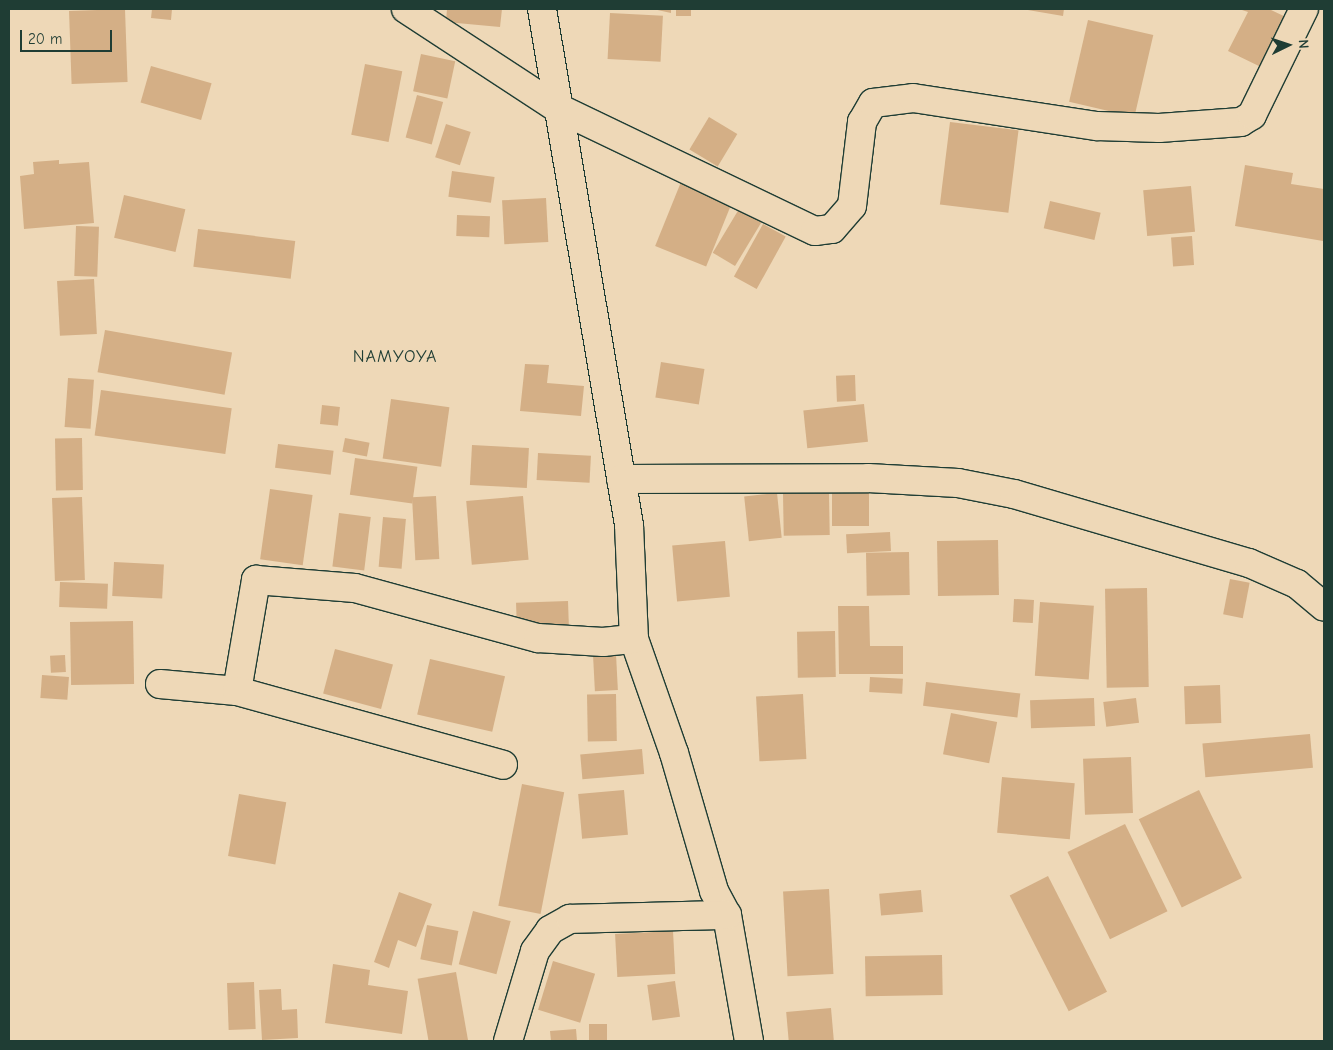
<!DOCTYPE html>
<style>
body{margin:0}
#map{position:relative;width:1333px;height:1050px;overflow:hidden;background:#eed8b7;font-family:"Comic Neue",sans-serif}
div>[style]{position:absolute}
.building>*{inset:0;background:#d4af86;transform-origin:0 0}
.roads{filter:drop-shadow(1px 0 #1f3d34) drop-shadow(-1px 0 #1f3d34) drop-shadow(0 1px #1f3d34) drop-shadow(0 -1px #1f3d34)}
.street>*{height:28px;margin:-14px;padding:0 14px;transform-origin:14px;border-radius:14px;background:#eed8b7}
span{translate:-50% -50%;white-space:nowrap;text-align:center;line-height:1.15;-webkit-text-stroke:5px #eed8b7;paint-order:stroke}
.quarter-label{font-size:18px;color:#1f3d34;letter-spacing:1px}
.frame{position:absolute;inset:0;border:10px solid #1f3d34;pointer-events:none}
.north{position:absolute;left:1263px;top:20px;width:50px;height:50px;-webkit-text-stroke:4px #eed8b7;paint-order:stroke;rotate:86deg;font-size:14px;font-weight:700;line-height:20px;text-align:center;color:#1f3d34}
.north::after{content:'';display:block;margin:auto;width:18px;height:22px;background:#1f3d34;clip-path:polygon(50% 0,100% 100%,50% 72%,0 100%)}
.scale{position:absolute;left:20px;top:30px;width:92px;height:22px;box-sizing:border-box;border:2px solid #1f3d34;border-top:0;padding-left:6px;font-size:15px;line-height:18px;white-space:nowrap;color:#1f3d34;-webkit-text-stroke:4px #eed8b7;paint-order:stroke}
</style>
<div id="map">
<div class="building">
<i style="left:125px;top:9px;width:73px;height:56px;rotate:88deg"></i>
<i style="clip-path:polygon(152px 9px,172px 9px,171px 20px,151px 18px)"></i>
<i style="clip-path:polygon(447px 9px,502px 9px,500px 27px,446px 22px)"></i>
<i style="clip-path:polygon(653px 9px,671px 9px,671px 13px)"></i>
<i style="left:676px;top:9px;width:15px;height:7px"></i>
<i style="clip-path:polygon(1022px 9px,1064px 9px,1063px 16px)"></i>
<i style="clip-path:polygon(1239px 9px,1269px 9px,1290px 19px,1265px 69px,1228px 51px,1248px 12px)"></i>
<i style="left:610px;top:13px;width:53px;height:46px;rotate:3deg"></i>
<i style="left:1088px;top:20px;width:67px;height:84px;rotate:13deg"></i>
<i style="left:421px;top:54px;width:35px;height:38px;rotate:12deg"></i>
<i style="left:365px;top:64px;width:38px;height:72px;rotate:11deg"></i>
<i style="left:151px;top:66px;width:63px;height:38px;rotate:16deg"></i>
<i style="left:417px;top:95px;width:27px;height:44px;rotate:15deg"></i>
<i style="left:709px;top:117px;width:33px;height:38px;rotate:31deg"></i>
<i style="left:950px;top:122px;width:69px;height:83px;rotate:7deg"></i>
<i style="left:446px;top:124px;width:26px;height:35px;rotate:18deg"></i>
<i style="clip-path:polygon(59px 160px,59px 164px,89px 162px,94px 223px,24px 229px,20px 176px,34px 174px,33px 162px)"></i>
<i style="clip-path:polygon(1245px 165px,1293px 173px,1291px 184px,1324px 189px,1323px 241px,1235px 226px)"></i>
<i style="left:452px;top:171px;width:43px;height:26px;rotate:8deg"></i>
<i style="left:681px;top:182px;width:55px;height:69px;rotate:22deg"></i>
<i style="left:1191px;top:186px;width:46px;height:48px;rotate:85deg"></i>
<i style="left:124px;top:195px;width:63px;height:44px;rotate:13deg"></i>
<i style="left:546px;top:198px;width:44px;height:44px;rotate:87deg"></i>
<i style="left:1050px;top:201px;width:52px;height:28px;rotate:13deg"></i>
<i style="left:739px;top:209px;width:26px;height:51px;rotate:31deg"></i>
<i style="left:457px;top:215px;width:33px;height:21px;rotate:2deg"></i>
<i style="left:763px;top:224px;width:26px;height:60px;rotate:29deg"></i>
<i style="left:76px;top:226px;width:23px;height:50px;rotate:2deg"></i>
<i style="left:198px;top:229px;width:98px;height:38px;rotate:7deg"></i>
<i style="left:1192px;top:236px;width:29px;height:21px;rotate:86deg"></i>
<i style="left:94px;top:279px;width:55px;height:37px;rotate:87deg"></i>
<i style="left:105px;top:330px;width:129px;height:43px;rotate:10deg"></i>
<i style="left:661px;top:362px;width:44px;height:36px;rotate:9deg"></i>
<i style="clip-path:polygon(525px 364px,549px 365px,547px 383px,584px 386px,581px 416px,520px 411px)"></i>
<i style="left:855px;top:375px;width:26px;height:19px;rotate:88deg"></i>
<i style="left:68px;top:378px;width:26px;height:49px;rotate:4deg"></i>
<i style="left:101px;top:390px;width:132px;height:46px;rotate:8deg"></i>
<i style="left:391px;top:399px;width:59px;height:60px;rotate:8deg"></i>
<i style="left:864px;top:404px;width:38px;height:61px;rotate:84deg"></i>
<i style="left:322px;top:405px;width:18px;height:19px;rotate:6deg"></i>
<i style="left:82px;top:438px;width:52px;height:27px;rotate:89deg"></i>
<i style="left:345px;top:438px;width:25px;height:14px;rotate:11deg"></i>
<i style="left:278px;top:444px;width:56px;height:24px;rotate:7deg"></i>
<i style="left:472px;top:445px;width:57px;height:40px;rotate:3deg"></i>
<i style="left:538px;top:453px;width:53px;height:27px;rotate:3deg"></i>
<i style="left:355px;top:458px;width:63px;height:37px;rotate:8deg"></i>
<i style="left:270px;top:489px;width:43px;height:71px;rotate:8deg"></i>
<i style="left:832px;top:492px;width:37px;height:34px"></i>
<i style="left:777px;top:493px;width:45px;height:33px;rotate:84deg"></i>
<i style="left:829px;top:493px;width:42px;height:46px;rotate:89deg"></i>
<i style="left:436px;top:496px;width:63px;height:24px;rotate:87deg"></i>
<i style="left:523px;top:496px;width:64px;height:57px;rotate:85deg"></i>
<i style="left:82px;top:497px;width:83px;height:30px;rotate:88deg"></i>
<i style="left:339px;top:513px;width:32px;height:54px;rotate:7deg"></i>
<i style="left:383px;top:517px;width:23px;height:50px;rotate:5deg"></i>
<i style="left:890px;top:532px;width:19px;height:44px;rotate:87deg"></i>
<i style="left:998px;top:540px;width:55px;height:61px;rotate:89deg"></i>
<i style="left:725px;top:541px;width:56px;height:53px;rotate:85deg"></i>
<i style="left:909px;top:552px;width:43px;height:43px;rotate:89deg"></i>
<i style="left:114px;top:562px;width:50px;height:34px;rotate:3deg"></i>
<i style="left:1230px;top:579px;width:20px;height:36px;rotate:11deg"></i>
<i style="left:60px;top:582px;width:48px;height:25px;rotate:2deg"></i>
<i style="left:1147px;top:588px;width:99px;height:42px;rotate:89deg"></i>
<i style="left:1014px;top:599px;width:20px;height:23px;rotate:3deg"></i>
<i style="left:568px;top:601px;width:26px;height:52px;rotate:88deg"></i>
<i style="left:1040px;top:602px;width:54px;height:74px;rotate:4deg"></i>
<i style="clip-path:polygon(838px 606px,869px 606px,870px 646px,903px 646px,903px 674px,839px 674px)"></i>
<i style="left:133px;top:621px;width:63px;height:63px;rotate:89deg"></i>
<i style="left:835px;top:631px;width:46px;height:38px;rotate:89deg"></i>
<i style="left:335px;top:649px;width:60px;height:46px;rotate:15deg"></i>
<i style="left:616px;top:654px;width:36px;height:23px;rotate:87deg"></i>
<i style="left:65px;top:655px;width:17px;height:15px;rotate:87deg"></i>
<i style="left:430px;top:659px;width:77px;height:57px;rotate:13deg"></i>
<i style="left:42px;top:675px;width:27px;height:23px;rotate:4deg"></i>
<i style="left:870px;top:677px;width:33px;height:15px;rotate:3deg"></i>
<i style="left:926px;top:682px;width:95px;height:24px;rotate:7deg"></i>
<i style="left:1220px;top:685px;width:38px;height:36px;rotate:88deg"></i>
<i style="left:616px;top:694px;width:47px;height:29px;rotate:89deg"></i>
<i style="left:803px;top:694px;width:65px;height:47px;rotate:87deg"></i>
<i style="left:1094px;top:698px;width:28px;height:64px;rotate:88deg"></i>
<i style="left:1136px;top:698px;width:25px;height:33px;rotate:83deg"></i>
<i style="left:951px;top:713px;width:47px;height:42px;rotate:11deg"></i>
<i style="left:1310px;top:734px;width:34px;height:108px;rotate:85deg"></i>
<i style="left:642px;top:749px;width:25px;height:62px;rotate:85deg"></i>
<i style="left:1131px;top:757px;width:56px;height:48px;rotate:88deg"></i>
<i style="left:1002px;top:777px;width:73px;height:56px;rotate:5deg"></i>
<i style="left:522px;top:784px;width:43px;height:124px;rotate:11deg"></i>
<i style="left:624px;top:790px;width:45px;height:46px;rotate:85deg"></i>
<i style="left:1199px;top:790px;width:98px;height:67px;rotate:64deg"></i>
<i style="left:239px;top:794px;width:48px;height:63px;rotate:10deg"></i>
<i style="left:1125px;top:824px;width:97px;height:64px;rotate:64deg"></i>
<i style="left:1048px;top:876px;width:130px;height:43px;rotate:63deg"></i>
<i style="left:829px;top:889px;width:85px;height:46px;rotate:87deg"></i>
<i style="left:921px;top:890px;width:22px;height:42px;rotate:85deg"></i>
<i style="clip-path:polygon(399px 892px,432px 904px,416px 947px,398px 940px,389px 968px,374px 962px)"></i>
<i style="left:473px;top:911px;width:39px;height:55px;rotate:15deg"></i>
<i style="left:427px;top:925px;width:32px;height:35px;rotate:11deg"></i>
<i style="left:673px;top:931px;width:43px;height:58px;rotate:87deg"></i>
<i style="left:942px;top:955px;width:40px;height:77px;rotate:89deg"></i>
<i style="left:553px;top:961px;width:44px;height:51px;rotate:17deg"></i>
<i style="clip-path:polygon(333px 964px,370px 970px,368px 985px,408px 991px,402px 1034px,325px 1023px)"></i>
<i style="left:456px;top:972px;width:70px;height:39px;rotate:80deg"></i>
<i style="left:675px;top:981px;width:36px;height:28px;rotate:82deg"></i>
<i style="left:254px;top:982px;width:47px;height:27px;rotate:88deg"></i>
<i style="clip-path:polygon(281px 989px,282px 1010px,297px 1009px,298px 1038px,262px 1040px,259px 990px)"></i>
<i style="left:831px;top:1008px;width:32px;height:45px;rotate:85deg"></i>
<i style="left:607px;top:1024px;width:17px;height:18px;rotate:90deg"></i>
<i style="clip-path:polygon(576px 1029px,577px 1041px,551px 1041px,550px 1031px)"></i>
</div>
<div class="roads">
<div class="street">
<i style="left:406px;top:9px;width:179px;rotate:33.2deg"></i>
<i style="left:556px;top:107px;width:287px;rotate:25.6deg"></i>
<i style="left:815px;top:231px;width:17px;rotate:-7deg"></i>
<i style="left:832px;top:229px;width:30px;rotate:-49deg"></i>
<i style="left:852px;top:206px;width:85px;rotate:-83.2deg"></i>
<i style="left:862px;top:122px;width:22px;rotate:-60deg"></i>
<i style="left:873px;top:103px;width:40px;rotate:-7.1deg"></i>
<i style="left:913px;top:98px;width:186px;rotate:8.7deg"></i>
<i style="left:1097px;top:126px;width:62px;rotate:1.8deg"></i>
<i style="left:1159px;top:128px;width:82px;rotate:-4.2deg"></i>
<i style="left:1241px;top:122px;width:13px;rotate:-32deg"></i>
<i style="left:1252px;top:115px;width:118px;rotate:-63.9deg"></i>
<i style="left:542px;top:9px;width:523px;rotate:80.43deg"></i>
<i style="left:629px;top:525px;width:114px;rotate:87.5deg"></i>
<i style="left:634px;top:639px;width:121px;rotate:70.7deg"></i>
<i style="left:674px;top:753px;width:144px;rotate:73.8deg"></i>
<i style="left:714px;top:891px;width:27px;rotate:62deg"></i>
<i style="left:727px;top:915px;width:128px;rotate:80.1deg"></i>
<i style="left:621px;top:479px;width:247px;rotate:-0.2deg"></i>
<i style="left:868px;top:478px;width:90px;rotate:3.2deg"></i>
<i style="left:958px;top:483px;width:57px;rotate:11.1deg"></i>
<i style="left:1014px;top:494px;width:245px;rotate:16.4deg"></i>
<i style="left:1249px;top:563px;width:52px;rotate:23.6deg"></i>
<i style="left:1297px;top:584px;width:35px;rotate:40deg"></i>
<i style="left:160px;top:684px;width:77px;rotate:5.2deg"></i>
<i style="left:237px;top:691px;width:113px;rotate:-80.3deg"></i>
<i style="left:256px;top:580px;width:99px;rotate:4.6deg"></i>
<i style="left:355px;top:588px;width:190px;rotate:15.3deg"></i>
<i style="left:538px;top:638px;width:65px;rotate:3.5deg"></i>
<i style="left:603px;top:642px;width:31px;rotate:-6deg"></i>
<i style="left:237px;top:691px;width:276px;rotate:15.5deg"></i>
<i style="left:508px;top:1041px;width:94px;rotate:-73.3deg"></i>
<i style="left:535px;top:951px;width:26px;rotate:-54deg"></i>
<i style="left:550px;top:930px;width:23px;rotate:-29deg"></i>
<i style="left:570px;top:919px;width:157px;rotate:-1.5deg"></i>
</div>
</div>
<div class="quarter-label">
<span style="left:395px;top:357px">NAMYOYA</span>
</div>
<div class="frame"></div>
<div class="north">N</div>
<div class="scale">20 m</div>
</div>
